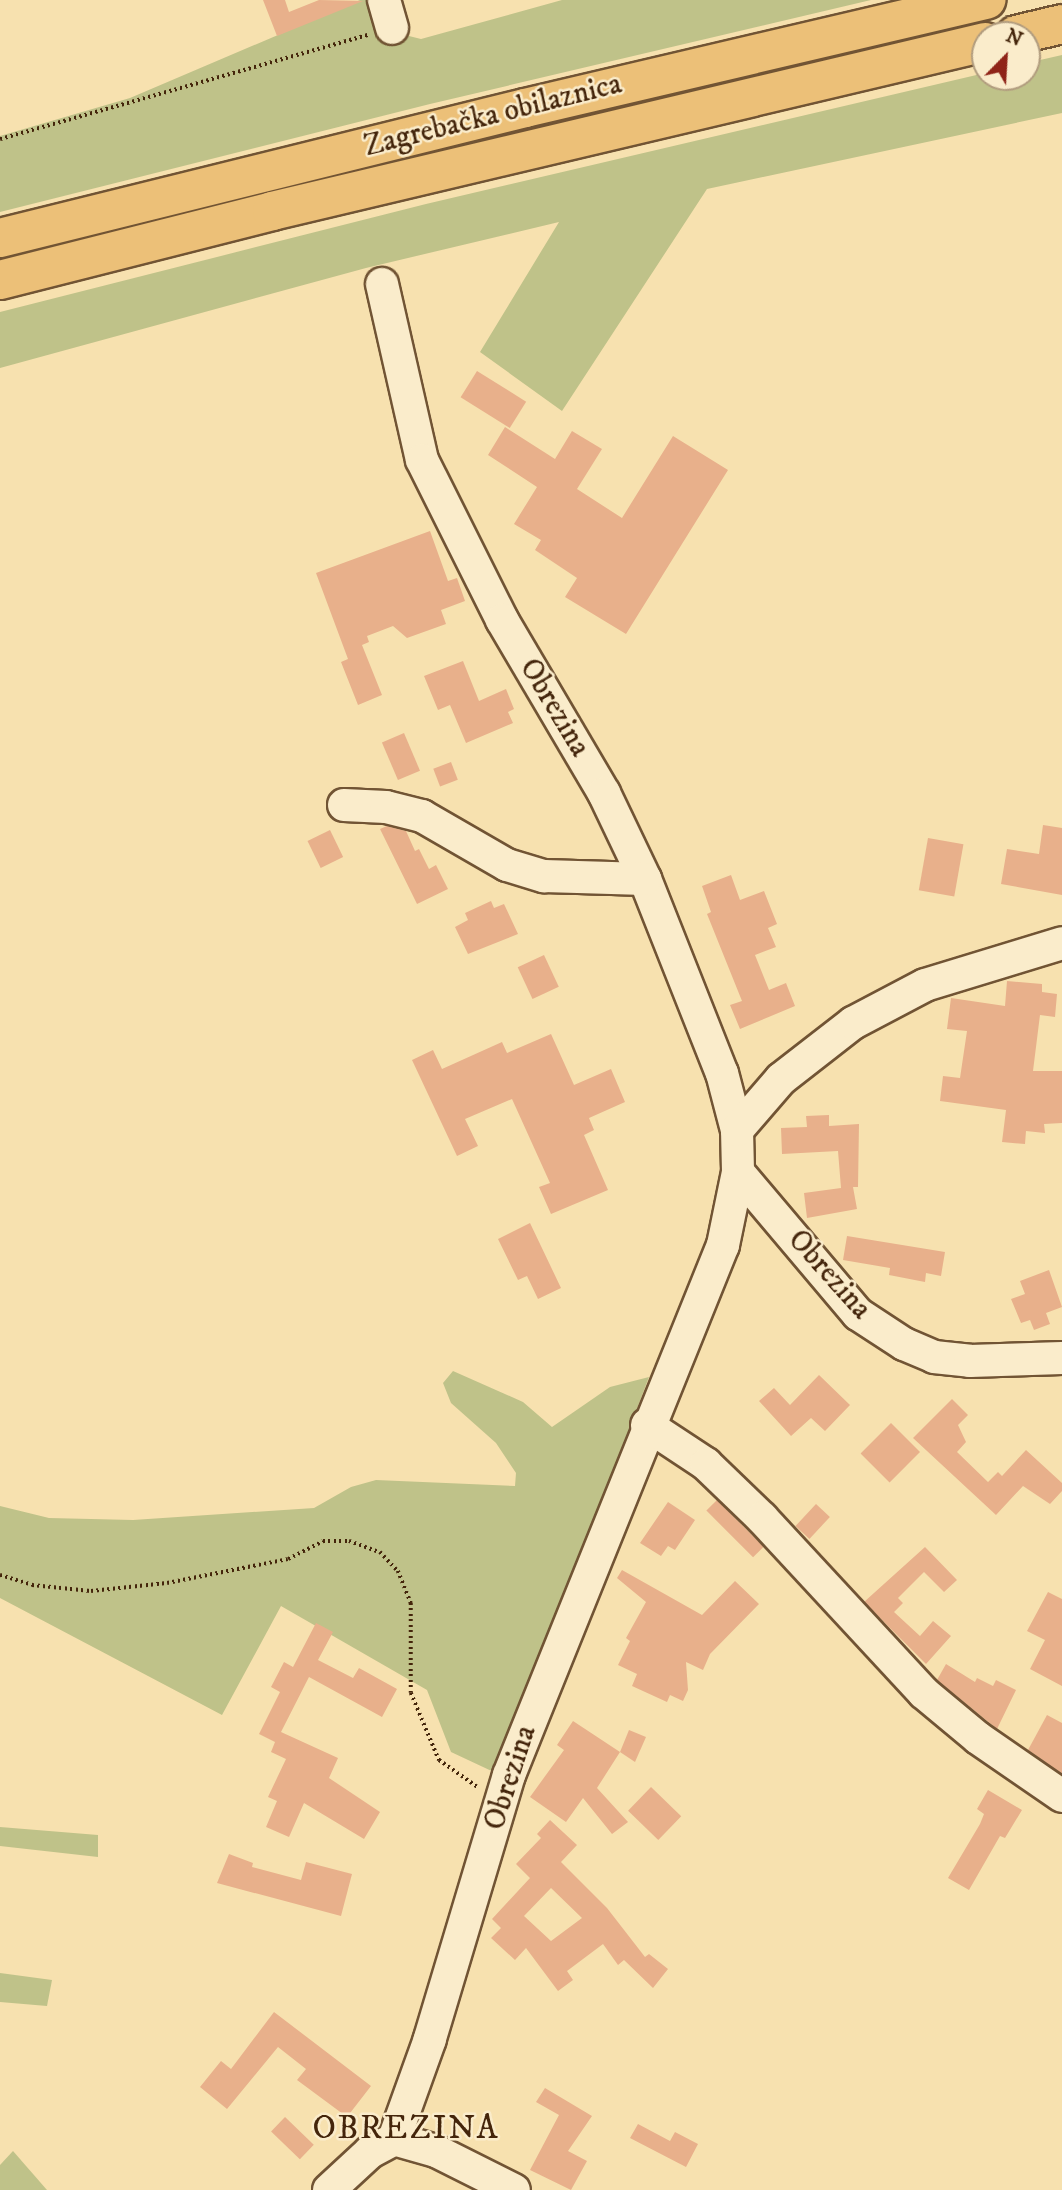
<!DOCTYPE html>
<meta charset="utf-8">
<style>
body{margin:0}
#map{position:relative;width:1062px;height:2190px;overflow:hidden;background:#f7e1af;font-family:"IM FELL DW Pica",serif}
div>[style]{position:absolute}
.green>*{inset:0;background:#bfc289}
.building>*{inset:0;background:#e8b08b;transform-origin:0 0}
.path>*{height:3.5px;margin-top:-1.75px;transform-origin:0;background:repeating-linear-gradient(90deg,#44250b 0 2px,transparent 0 5.5px)}
.roads{filter:drop-shadow(2px 0 #715434) drop-shadow(-2px 0 #715434) drop-shadow(0 2px #715434) drop-shadow(0 -2px #715434)}
.minor>*{height:32px;margin:-16px;padding:0 16px;transform-origin:16px;border-radius:16px;background:#faeccb}
.highway>*{height:38px;margin:-19px;padding:0 19px;transform-origin:19px;border-radius:19px;background:#ecc078}
span{translate:-50% -50%;white-space:nowrap;text-align:center;line-height:1.15;-webkit-text-stroke:5px #faeccb;paint-order:stroke}
.street-label{font-size:30px;color:#44250b}
.quarter-label{font-size:33px;color:#44250b;letter-spacing:2px}
.north{position:absolute;left:971px;top:21px;width:70px;height:70px;box-sizing:border-box;background:#faeccb;border:2px solid #b19c7e;border-radius:50%;rotate:24deg;font-size:19px;font-weight:700;line-height:28px;text-align:center;color:#44250b}
.north::after{content:'';display:block;margin:auto;width:24px;height:32px;background:#8f2418;clip-path:polygon(50% 0,100% 100%,50% 72%,0 100%)}
</style>
<div id="map">
<div class="green">
<i style="clip-path:polygon(360px 0,375px 0,397px 33px,421px 39px,562px 0,871px 0,430px 104px,0 212px,0 136px,130px 98px)"></i>
<i style="clip-path:polygon(1062px 55px,1062px 113px,707px 189px,562px 411px,480px 352px,559px 222px,366px 268px,0 368px,0 312px,426px 204px,985px 73px,985px 77px,1027px 77px,1027px 63px)"></i>
<i style="clip-path:polygon(453px 1371px,523px 1402px,552px 1427px,610px 1387px,649px 1377px,498px 1774px,451px 1752px,427px 1690px,281px 1606px,222px 1715px,0 1598px,0 1506px,49px 1518px,133px 1520px,314px 1508px,351px 1487px,376px 1480px,515px 1486px,516px 1473px,496px 1443px,451px 1403px,443px 1383px)"></i>
<i style="clip-path:polygon(0 1827px,98px 1835px,98px 1857px,0 1846px)"></i>
<i style="clip-path:polygon(0 1973px,52px 1980px,47px 2006px,0 2002px)"></i>
<i style="clip-path:polygon(13px 2151px,47px 2190px,0 2190px,0 2165px)"></i>
</div>
<div class="building">
<i style="clip-path:polygon(263px 0,285px 0,289px 12px,319px 0,363px 1px,277px 36px)"></i>
<i style="left:477px;top:371px;width:58px;height:31px;rotate:32deg"></i>
<i style="clip-path:polygon(505px 427px,555px 459px,572px 431px,602px 449px,577px 489px,622px 518px,673px 436px,728px 470px,626px 634px,565px 597px,577px 578px,535px 550px,541px 540px,514px 524px,537px 487px,488px 455px)"></i>
<i style="clip-path:polygon(430px 531px,448px 581px,457px 578px,465px 601px,441px 610px,446px 624px,407px 638px,393px 626px,367px 636px,369px 642px,362px 645px,382px 695px,358px 705px,341px 662px,348px 659px,316px 573px)"></i>
<i style="clip-path:polygon(463px 661px,479px 701px,506px 689px,514px 709px,508px 712px,513px 723px,466px 743px,450px 705px,438px 710px,424px 676px)"></i>
<i style="left:404px;top:733px;width:41px;height:24px;rotate:67deg"></i>
<i style="left:451px;top:762px;width:19px;height:19px;rotate:69deg"></i>
<i style="clip-path:polygon(1043px 825px,1062px 828px,1062px 895px,1001px 884px,1007px 849px,1039px 854px)"></i>
<i style="clip-path:polygon(387px 826px,406px 831px,415px 851px,419px 849px,429px 869px,436px 865px,448px 889px,417px 904px,380px 829px)"></i>
<i style="left:330px;top:830px;width:30px;height:25px;rotate:64deg"></i>
<i style="left:928px;top:838px;width:36px;height:53px;rotate:10deg"></i>
<i style="clip-path:polygon(731px 875px,740px 900px,764px 891px,777px 924px,768px 928px,776px 947px,755px 955px,769px 990px,786px 983px,795px 1006px,740px 1029px,730px 1005px,742px 1001px,707px 914px,711px 912px,702px 886px)"></i>
<i style="clip-path:polygon(491px 901px,494px 908px,504px 904px,518px 934px,468px 954px,455px 927px,468px 920px,465px 913px)"></i>
<i style="left:544px;top:955px;width:35px;height:29px;rotate:65deg"></i>
<i style="clip-path:polygon(1007px 981px,1042px 984px,1042px 992px,1057px 994px,1055px 1017px,1040px 1015px,1033px 1071px,1062px 1071px,1062px 1123px,1044px 1124px,1045px 1133px,1026px 1131px,1025px 1144px,1002px 1142px,1006px 1110px,940px 1101px,943px 1076px,960px 1078px,967px 1031px,947px 1029px,951px 998px,1005px 1006px)"></i>
<i style="clip-path:polygon(551px 1034px,574px 1085px,611px 1069px,625px 1102px,589px 1118px,594px 1130px,584px 1135px,608px 1190px,551px 1214px,539px 1187px,550px 1183px,512px 1099px,465px 1119px,478px 1146px,457px 1156px,412px 1060px,433px 1050px,442px 1069px,502px 1042px,507px 1053px)"></i>
<i style="clip-path:polygon(829px 1115px,829px 1126px,859px 1124px,858px 1187px,853px 1187px,857px 1209px,807px 1218px,804px 1193px,841px 1188px,838px 1151px,782px 1154px,781px 1128px,807px 1127px,806px 1116px)"></i>
<i style="clip-path:polygon(530px 1223px,561px 1288px,538px 1299px,527px 1276px,518px 1280px,498px 1239px)"></i>
<i style="clip-path:polygon(847px 1236px,945px 1252px,941px 1276px,926px 1273px,925px 1282px,889px 1275px,890px 1268px,843px 1260px)"></i>
<i style="clip-path:polygon(1049px 1270px,1062px 1307px,1046px 1313px,1050px 1324px,1034px 1330px,1030px 1320px,1021px 1323px,1011px 1299px,1025px 1294px,1020px 1281px)"></i>
<i style="clip-path:polygon(819px 1375px,850px 1405px,825px 1431px,811px 1418px,791px 1436px,759px 1401px,774px 1388px,790px 1405px)"></i>
<i style="clip-path:polygon(952px 1399px,968px 1415px,958px 1425px,966px 1442px,957px 1452px,988px 1482px,998px 1472px,1002px 1476px,1026px 1450px,1062px 1483px,1062px 1491px,1050px 1504px,1023px 1486px,996px 1515px,913px 1438px)"></i>
<i style="left:891px;top:1423px;width:41px;height:43px;rotate:45deg"></i>
<i style="left:717px;top:1500px;width:66px;height:15px;rotate:45deg"></i>
<i style="clip-path:polygon(668px 1502px,695px 1520px,675px 1550px,668px 1546px,661px 1556px,640px 1543px)"></i>
<i style="left:816px;top:1504px;width:19px;height:30px;rotate:43deg"></i>
<i style="clip-path:polygon(925px 1547px,957px 1580px,944px 1592px,924px 1572px,898px 1598px,903px 1603px,894px 1612px,920px 1636px,933px 1621px,951px 1636px,926px 1664px,864px 1602px)"></i>
<i style="clip-path:polygon(622px 1570px,702px 1615px,735px 1581px,759px 1604px,710px 1654px,703px 1670px,686px 1662px,688px 1690px,683px 1701px,670px 1695px,667px 1702px,632px 1686px,637px 1674px,618px 1665px,630px 1641px,626px 1638px,646px 1602px,617px 1578px)"></i>
<i style="clip-path:polygon(1048px 1592px,1062px 1599px,1062px 1686px,1030px 1669px,1045px 1640px,1027px 1631px)"></i>
<i style="clip-path:polygon(316px 1623px,333px 1632px,318px 1660px,353px 1678px,359px 1668px,397px 1689px,382px 1717px,309px 1677px,281px 1732px,338px 1758px,329px 1778px,380px 1812px,364px 1839px,304px 1803px,289px 1837px,266px 1827px,277px 1801px,268px 1797px,286px 1759px,271px 1752px,275px 1742px,259px 1734px,280px 1692px,271px 1687px,284px 1662px,293px 1667px)"></i>
<i style="clip-path:polygon(946px 1664px,975px 1682px,977px 1678px,993px 1686px,996px 1680px,1016px 1690px,997px 1729px,937px 1680px)"></i>
<i style="clip-path:polygon(1047px 1715px,1062px 1723px,1062px 1774px,1028px 1750px)"></i>
<i style="clip-path:polygon(573px 1721px,620px 1752px,597px 1788px,628px 1822px,612px 1834px,583px 1798px,566px 1822px,530px 1797px,564px 1750px,557px 1745px)"></i>
<i style="clip-path:polygon(629px 1730px,646px 1737px,635px 1762px,620px 1752px)"></i>
<i style="left:651px;top:1787px;width:42px;height:33px;rotate:44deg"></i>
<i style="clip-path:polygon(988px 1790px,1022px 1810px,1005px 1838px,1000px 1836px,969px 1890px,948px 1878px,980px 1824px,984px 1814px,977px 1809px)"></i>
<i style="clip-path:polygon(evenodd,550px 1820px,577px 1845px,561px 1862px,607px 1908px,645px 1957px,649px 1954px,668px 1969px,653px 1988px,624px 1960px,618px 1965px,603px 1944px,567px 1971px,573px 1980px,558px 1991px,526px 1948px,515px 1960px,491px 1938px,501px 1928px,492px 1919px,530px 1878px,516px 1864px,541px 1838px,537px 1834px,550px 1820px,551px 1888px,582px 1918px,551px 1941px,524px 1916px,551px 1888px)"></i>
<i style="clip-path:polygon(229px 1854px,253px 1863px,252px 1867px,301px 1880px,306px 1862px,352px 1874px,341px 1916px,217px 1883px)"></i>
<i style="clip-path:polygon(274px 2012px,371px 2086px,347px 2117px,297px 2080px,306px 2069px,278px 2047px,227px 2109px,200px 2087px,221px 2061px,231px 2069px)"></i>
<i style="clip-path:polygon(545px 2088px,592px 2116px,568px 2151px,587px 2161px,571px 2190px,530px 2170px,559px 2115px,536px 2102px)"></i>
<i style="left:285px;top:2117px;width:40px;height:20px;rotate:44deg"></i>
<i style="clip-path:polygon(638px 2124px,670px 2141px,675px 2132px,698px 2144px,686px 2167px,630px 2138px)"></i>
</div>
<div class="path">
<i style="left:0;top:139px;width:382px;rotate:-15.8deg"></i>
<i style="left:0;top:1575px;width:34px;rotate:17deg"></i>
<i style="left:32px;top:1585px;width:59px;rotate:5.8deg"></i>
<i style="left:91px;top:1591px;width:76px;rotate:-6deg"></i>
<i style="left:167px;top:1583px;width:123px;rotate:-11.2deg"></i>
<i style="left:288px;top:1559px;width:39px;rotate:-27deg"></i>
<i style="left:323px;top:1541px;width:26px"></i>
<i style="left:349px;top:1541px;width:33px;rotate:20deg"></i>
<i style="left:380px;top:1552px;width:26px;rotate:47deg"></i>
<i style="left:398px;top:1571px;width:35px;rotate:68deg"></i>
<i style="left:411px;top:1603px;width:90px;rotate:90deg"></i>
<i style="left:411px;top:1693px;width:73px;rotate:67.3deg"></i>
<i style="left:439px;top:1760px;width:49px;rotate:35deg"></i>
</div>
<div class="roads">
<div class="minor">
<i style="left:384px;top:0;width:29px;rotate:74deg"></i>
<i style="left:382px;top:284px;width:180px;rotate:77.2deg"></i>
<i style="left:422px;top:460px;width:179px;rotate:63.4deg"></i>
<i style="left:502px;top:620px;width:201px;rotate:59.5deg"></i>
<i style="left:604px;top:793px;width:95px;rotate:64.5deg"></i>
<i style="left:645px;top:879px;width:209px;rotate:68.4deg"></i>
<i style="left:722px;top:1073px;width:59px;rotate:75.3deg"></i>
<i style="left:737px;top:1130px;width:42px;rotate:88.6deg"></i>
<i style="left:738px;top:1172px;width:75px;rotate:101.6deg"></i>
<i style="left:723px;top:1245px;width:572px;rotate:111.99deg"></i>
<i style="left:509px;top:1775px;width:276px;rotate:106.7deg"></i>
<i style="left:430px;top:2039px;width:106px;rotate:109.8deg"></i>
<i style="left:344px;top:805px;width:42px;rotate:2.7deg"></i>
<i style="left:386px;top:807px;width:37px;rotate:14deg"></i>
<i style="left:422px;top:816px;width:98px;rotate:30deg"></i>
<i style="left:507px;top:865px;width:39px;rotate:17deg"></i>
<i style="left:544px;top:876px;width:101px;rotate:1.7deg"></i>
<i style="left:737px;top:1130px;width:67px;rotate:-49.2deg"></i>
<i style="left:781px;top:1079px;width:91px;rotate:-37.9deg"></i>
<i style="left:853px;top:1023px;width:81px;rotate:-27.8deg"></i>
<i style="left:925px;top:985px;width:143px;rotate:-17deg"></i>
<i style="left:738px;top:1172px;width:186px;rotate:49.8deg"></i>
<i style="left:858px;top:1314px;width:55px;rotate:33.1deg"></i>
<i style="left:904px;top:1344px;width:33px;rotate:23deg"></i>
<i style="left:934px;top:1357px;width:36px;rotate:6deg"></i>
<i style="left:970px;top:1361px;width:92px;rotate:-1.9deg"></i>
<i style="left:647px;top:1425px;width:71px;rotate:33.5deg"></i>
<i style="left:706px;top:1464px;width:78px;rotate:44deg"></i>
<i style="left:762px;top:1518px;width:238px;rotate:47.2deg"></i>
<i style="left:924px;top:1693px;width:70px;rotate:39.8deg"></i>
<i style="left:978px;top:1738px;width:102px;rotate:34.6deg"></i>
<i style="left:329px;top:2190px;width:56px;rotate:-42.8deg"></i>
<i style="left:370px;top:2152px;width:27px;rotate:-28deg"></i>
<i style="left:394px;top:2139px;width:44px;rotate:15.9deg"></i>
<i style="left:436px;top:2151px;width:87px;rotate:26.6deg"></i>
</div>
<div class="highway">
<i style="left:1016px;top:35px;width:47px;rotate:-13.4deg"></i>
<i style="left:0;top:238px;width:541px;rotate:-13.91deg"></i>
<i style="left:525px;top:108px;width:474px;rotate:-13.2deg"></i>
<i style="left:0;top:280px;width:281px;rotate:-14.2deg"></i>
<i style="left:272px;top:211px;width:733px;rotate:-13.33deg"></i>
</div>
</div>
<div class="street-label">
<span style="left:493px;top:116px;rotate:-14deg">Zagrebačka obilaznica</span>
<span style="left:554px;top:708px;rotate:59deg">Obrezina</span>
<span style="left:829px;top:1275px;rotate:48deg">Obrezina</span>
<span style="left:511px;top:1778px;rotate:-72deg">Obrezina</span>
</div>
<div class="quarter-label">
<span style="left:406px;top:2129px">OBREZINA</span>
</div>
<div class="north">N</div>
</div>
